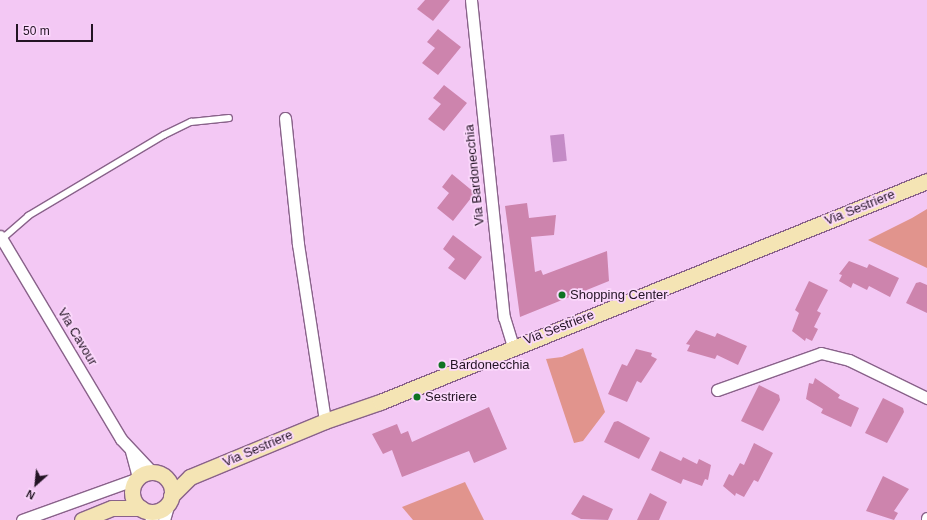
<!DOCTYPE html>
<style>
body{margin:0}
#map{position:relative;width:927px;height:520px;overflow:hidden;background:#f3c8f4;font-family:Arial,sans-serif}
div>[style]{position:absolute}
.green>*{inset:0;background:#e1948d}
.water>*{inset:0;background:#c48bc6;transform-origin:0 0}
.building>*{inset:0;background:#cd84ad}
.roads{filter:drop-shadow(1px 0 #89628a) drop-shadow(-1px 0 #89628a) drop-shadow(0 1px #89628a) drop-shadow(0 -1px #89628a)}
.service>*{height:5.5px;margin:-2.75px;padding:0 2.75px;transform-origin:2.75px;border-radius:2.75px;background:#fff}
.minor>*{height:11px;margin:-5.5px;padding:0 5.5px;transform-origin:5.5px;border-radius:5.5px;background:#fff}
.secondary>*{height:15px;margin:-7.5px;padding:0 7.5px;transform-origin:7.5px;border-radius:7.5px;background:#f4e4b4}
.secondary>.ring{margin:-7.5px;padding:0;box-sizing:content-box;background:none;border:15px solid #f4e4b4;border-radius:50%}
.dots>*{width:11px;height:11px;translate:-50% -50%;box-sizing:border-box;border:2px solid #fbd8fc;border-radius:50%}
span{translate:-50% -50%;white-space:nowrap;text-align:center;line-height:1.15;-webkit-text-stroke:3.5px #fbd8fc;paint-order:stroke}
.street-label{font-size:13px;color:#231424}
.poi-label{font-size:13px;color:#231424}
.left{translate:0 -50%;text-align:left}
.north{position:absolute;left:16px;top:464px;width:40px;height:40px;-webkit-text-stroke:3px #fbd8fc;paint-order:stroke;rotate:207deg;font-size:11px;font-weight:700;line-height:16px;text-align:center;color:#231424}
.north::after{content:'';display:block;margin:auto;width:14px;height:18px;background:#231424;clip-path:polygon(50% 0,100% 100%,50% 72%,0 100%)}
.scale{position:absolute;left:16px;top:24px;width:77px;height:18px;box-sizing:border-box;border:2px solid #231424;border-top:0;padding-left:5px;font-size:12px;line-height:14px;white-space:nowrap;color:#231424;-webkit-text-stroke:3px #fbd8fc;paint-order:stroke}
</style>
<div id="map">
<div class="green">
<i style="clip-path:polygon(927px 209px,927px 268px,868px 240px,912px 218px)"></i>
<i style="clip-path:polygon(583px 348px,605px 412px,583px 441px,574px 443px,546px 359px,562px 357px)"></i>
<i style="clip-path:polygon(465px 482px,484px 520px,413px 520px,402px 507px)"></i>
</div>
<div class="water">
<i style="left:564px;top:134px;width:27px;height:14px;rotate:84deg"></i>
</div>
<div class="building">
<i style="clip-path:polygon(425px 0,450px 0,433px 21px,417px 9px)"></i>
<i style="clip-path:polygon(438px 29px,461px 47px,438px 75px,422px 63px,435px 48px,427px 42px)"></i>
<i style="clip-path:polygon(444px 85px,467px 103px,444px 131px,428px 119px,441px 104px,433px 98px)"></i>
<i style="clip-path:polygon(452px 174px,475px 193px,453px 221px,437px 208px,449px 193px,442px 187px)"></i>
<i style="clip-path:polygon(527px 203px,529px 218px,556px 215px,554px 235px,531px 237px,535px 272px,541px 270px,543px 275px,607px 251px,609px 281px,520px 317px,505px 206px)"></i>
<i style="clip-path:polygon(453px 235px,482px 257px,465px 280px,448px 268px,455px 259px,443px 249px)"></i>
<i style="clip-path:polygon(849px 261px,867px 268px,869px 264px,899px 278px,890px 297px,869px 286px,867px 290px,853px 283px,851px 288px,839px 281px,842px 275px,839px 274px)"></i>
<i style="clip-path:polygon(809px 281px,828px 290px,817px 311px,821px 313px,814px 327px,818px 329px,812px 341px,806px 338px,805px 341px,792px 331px,799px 313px,795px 310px)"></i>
<i style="clip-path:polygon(920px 282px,927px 285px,927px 313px,906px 303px,916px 283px)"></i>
<i style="clip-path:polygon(696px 330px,715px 337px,717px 333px,747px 346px,738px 365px,717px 355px,715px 359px,687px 351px,690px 345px,686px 344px)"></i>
<i style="clip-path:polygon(636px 349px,652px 353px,651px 356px,657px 359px,641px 383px,637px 381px,627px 402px,608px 394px,622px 364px,627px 366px)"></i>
<i style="clip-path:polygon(815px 378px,840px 395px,838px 398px,859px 408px,851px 427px,821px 413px,823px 409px,806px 399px,809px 383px,813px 384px)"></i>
<i style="clip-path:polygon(759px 385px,779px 395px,780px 400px,763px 431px,741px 421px)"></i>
<i style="clip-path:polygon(883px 398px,903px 408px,904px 412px,887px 443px,865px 433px)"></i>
<i style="clip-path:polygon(489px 407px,507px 449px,474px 463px,469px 451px,402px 477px,392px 450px,383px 454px,372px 434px,397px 424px,401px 434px,408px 431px,412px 442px)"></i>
<i style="clip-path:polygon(618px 421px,650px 438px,639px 459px,604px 442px,614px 422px)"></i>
<i style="clip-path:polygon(754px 443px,773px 453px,758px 482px,754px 480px,744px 497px,736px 493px,735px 496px,723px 486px,729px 474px,733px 476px,740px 463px,744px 465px)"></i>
<i style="clip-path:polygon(660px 451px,681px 461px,683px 457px,697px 464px,699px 459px,711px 465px,708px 480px,705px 479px,702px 486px,683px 479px,681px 484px,651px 470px)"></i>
<i style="clip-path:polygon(883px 476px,909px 489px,894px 511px,898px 513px,894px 520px,866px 511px)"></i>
<i style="clip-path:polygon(650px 493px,667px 502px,659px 520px,637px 520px)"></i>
<i style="clip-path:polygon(583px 495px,613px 509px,608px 520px,581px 519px,571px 514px)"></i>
</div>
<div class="roads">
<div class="service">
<i style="left:2px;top:239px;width:35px;rotate:-41deg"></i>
<i style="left:28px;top:216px;width:158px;rotate:-30.8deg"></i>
<i style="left:164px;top:135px;width:30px;rotate:-26deg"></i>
<i style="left:191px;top:122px;width:38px;rotate:-6deg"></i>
</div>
<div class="minor">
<i style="left:471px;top:0;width:319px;rotate:84.1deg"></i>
<i style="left:504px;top:317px;width:30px;rotate:73deg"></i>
<i style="left:285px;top:118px;width:127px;rotate:84.1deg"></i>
<i style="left:298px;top:244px;width:179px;rotate:81.3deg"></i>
<i style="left:0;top:236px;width:236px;rotate:59.2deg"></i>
<i style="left:121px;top:439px;width:45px;rotate:46.8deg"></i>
<i style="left:717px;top:390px;width:110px;rotate:-19.6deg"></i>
<i style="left:821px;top:353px;width:29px;rotate:14deg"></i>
<i style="left:849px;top:360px;width:87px;rotate:26deg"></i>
<i style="left:131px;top:451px;width:27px;rotate:75deg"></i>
<i style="left:146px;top:511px;width:11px;rotate:52deg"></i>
<i style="left:22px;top:520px;width:121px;rotate:-19.8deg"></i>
<i style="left:164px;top:520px;width:22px;rotate:-74deg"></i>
<i style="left:927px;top:520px;width:2px;rotate:-90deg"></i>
</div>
<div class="secondary">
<i class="ring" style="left:132px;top:472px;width:25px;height:25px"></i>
<i style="left:171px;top:496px;width:27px;rotate:-45deg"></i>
<i style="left:190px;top:477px;width:146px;rotate:-22.5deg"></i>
<i style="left:325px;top:421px;width:58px;rotate:-19.1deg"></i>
<i style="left:380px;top:402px;width:590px;rotate:-22deg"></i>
<i style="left:82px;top:520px;width:32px;rotate:-22deg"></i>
<i style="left:112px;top:508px;width:29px"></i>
</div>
</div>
<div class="dots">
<i style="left:562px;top:295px;background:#107323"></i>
<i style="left:442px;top:365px;background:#107323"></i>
<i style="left:417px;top:397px;background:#107323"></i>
</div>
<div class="street-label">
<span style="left:475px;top:175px;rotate:-96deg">Via Bardonecchia</span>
<span style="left:860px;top:208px;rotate:-22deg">Via Sestriere</span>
<span style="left:559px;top:328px;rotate:-21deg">Via Sestriere</span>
<span style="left:77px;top:337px;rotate:59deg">Via Cavour</span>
<span style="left:258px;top:449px;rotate:-23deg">Via Sestriere</span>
</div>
<div class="poi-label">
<span class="left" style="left:570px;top:295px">Shopping Center</span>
<span class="left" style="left:450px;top:365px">Bardonecchia</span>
<span class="left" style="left:425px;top:397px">Sestriere</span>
</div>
<div class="north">N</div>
<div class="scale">50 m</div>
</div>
